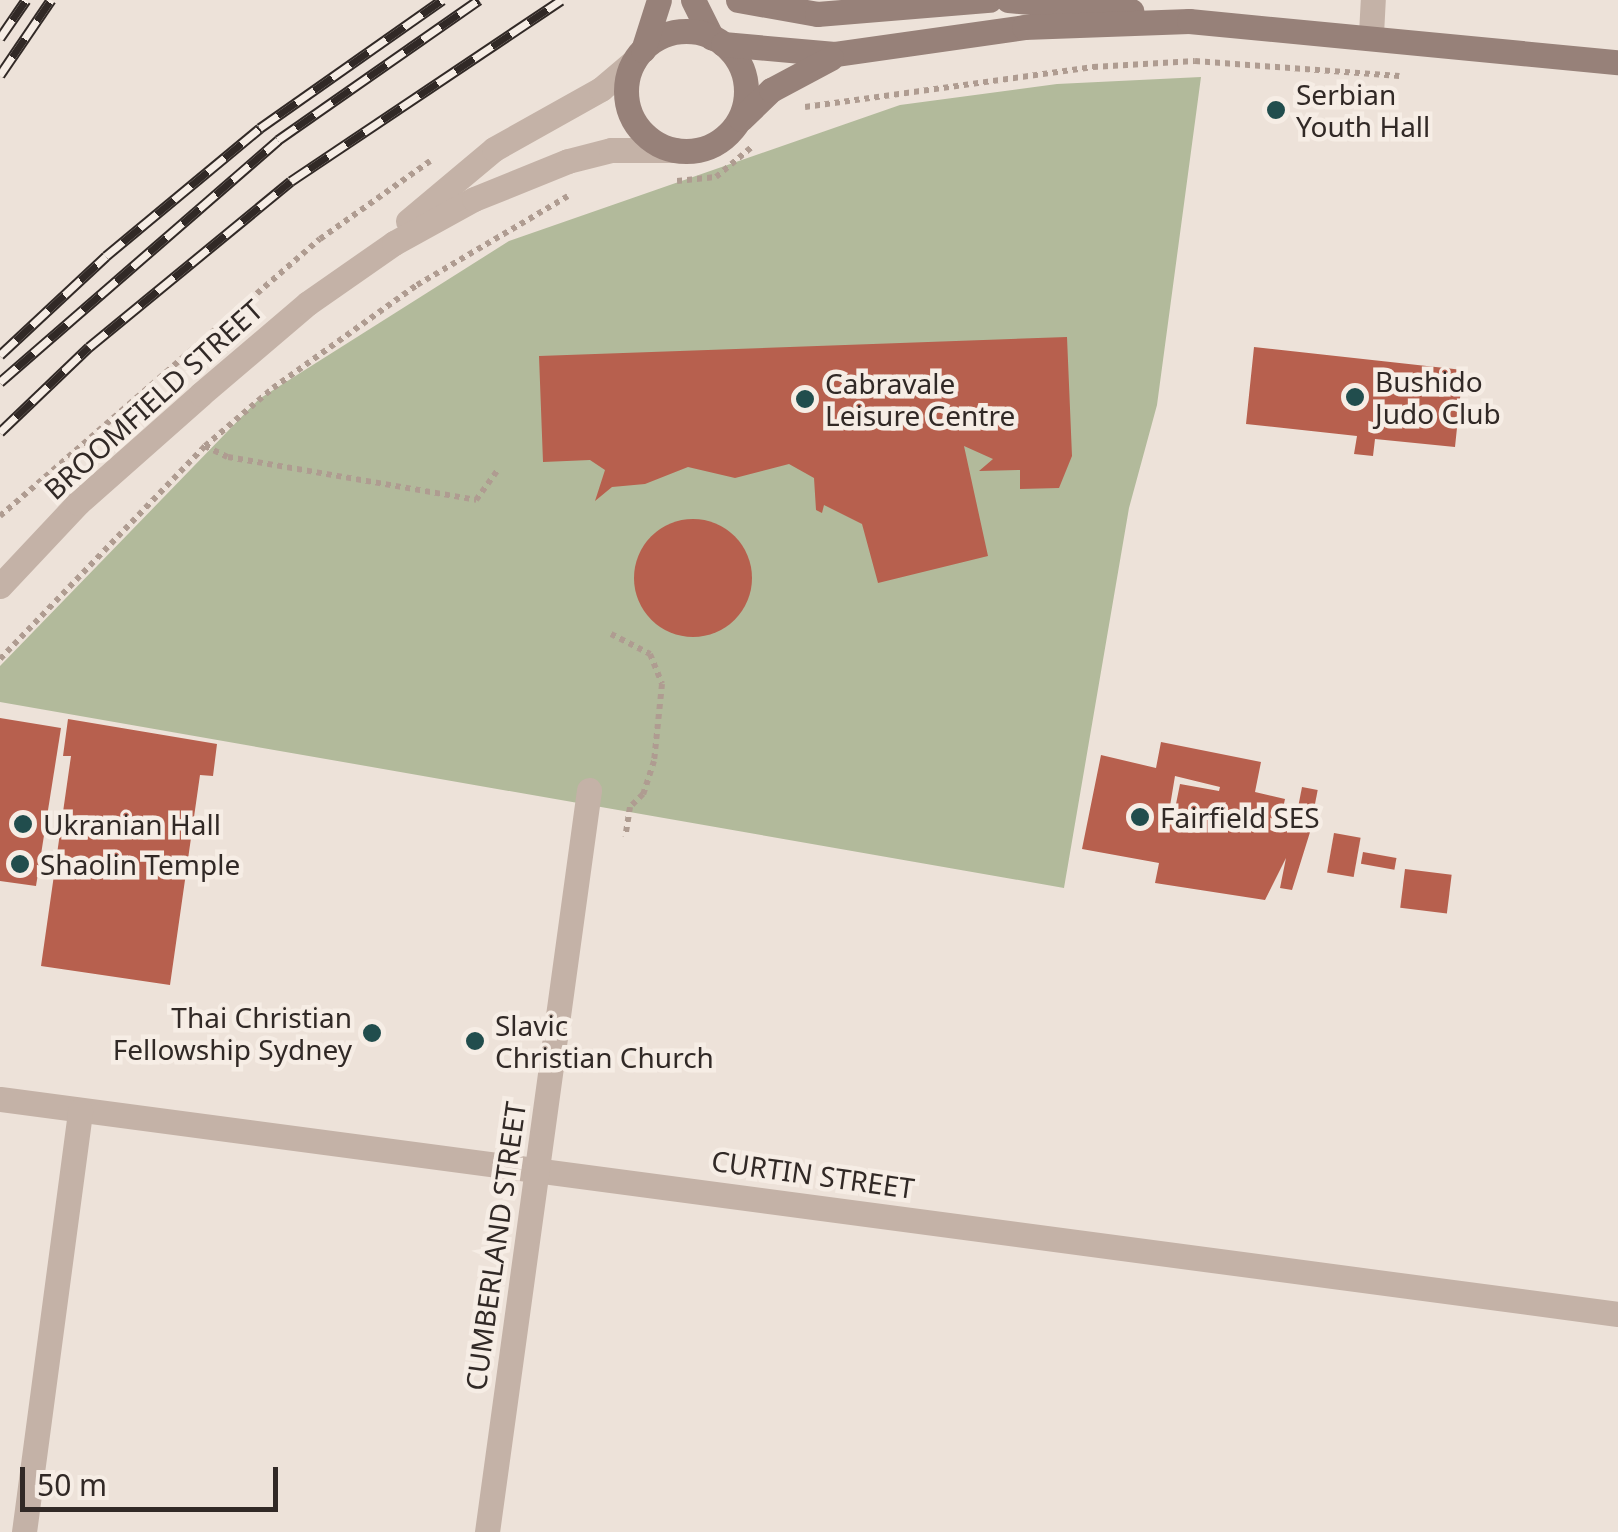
<!DOCTYPE html>
<style>
body{margin:0}
#map{position:relative;width:1618px;height:1532px;overflow:hidden;background:#ede2d9;font-family:"Noto Sans",sans-serif}
div>[style]{position:absolute}
.green>*{inset:0;background:#b2ba9b}
.building>*{inset:0;background:#b7604e;transform-origin:0 0}
.round{border-radius:50%}
.path>*{height:6px;margin-top:-3px;transform-origin:0;background:repeating-linear-gradient(90deg,#af9c91 0 5px,transparent 0 10px)}
.minor>*{height:25px;margin:-12.5px;padding:0 12.5px;transform-origin:12.5px;border-radius:12.5px;background:#c4b2a7}
.tertiary>*{height:25px;margin:-12.5px;padding:0 12.5px;transform-origin:12.5px;border-radius:12.5px;background:#c4b2a7}
.secondary>*{height:25px;margin:-12.5px;padding:0 12.5px;transform-origin:12.5px;border-radius:12.5px;background:#978179}
.secondary>.ring{margin:-12.5px;padding:0;box-sizing:content-box;background:none;border:25px solid #978179;border-radius:50%}
.rail>*{height:11px;margin-top:-5.5px;transform-origin:0;background:repeating-linear-gradient(90deg,#f6ede5 0 22px,#312926 0 44px);box-sizing:border-box;border-block:2px solid #312926}
.dots>*{width:28px;height:28px;translate:-50% -50%;box-sizing:border-box;border:5px solid #f6ede5;border-radius:50%}
span{translate:-50% -50%;white-space:nowrap;text-align:center;line-height:1.15;-webkit-text-stroke:9px #f6ede5;paint-order:stroke}
.poi-label{font-size:28px;color:#312926}
.left{translate:0 -50%;text-align:left}
.right{translate:-100% -50%;text-align:right}
.street-label{font-size:28px;color:#312926}
.scale{position:absolute;left:20px;top:1467px;width:258px;height:45px;box-sizing:border-box;border:5px solid #312926;border-top:0;padding-left:12px;font-size:30px;line-height:35px;white-space:nowrap;color:#312926;-webkit-text-stroke:8px #f6ede5;paint-order:stroke}
</style>
<div id="map">
<div class="green">
<i style="clip-path:polygon(1201px 77px,1157px 405px,1129px 508px,1064px 888px,0 702px,0 666px,259px 399px,509px 241px,900px 105px,1057px 84px)"></i>
</div>
<div class="building">
<i style="clip-path:polygon(1067px 337px,1072px 456px,1059px 488px,1020px 489px,1020px 470px,979px 471px,993px 459px,964px 446px,988px 556px,878px 583px,862px 524px,824px 505px,822px 513px,816px 510px,814px 478px,789px 464px,735px 478px,688px 467px,645px 484px,612px 487px,595px 501px,605px 470px,590px 460px,543px 462px,539px 356px)"></i>
<i style="clip-path:polygon(1254px 347px,1463px 370px,1455px 447px,1375px 439px,1373px 456px,1354px 454px,1357px 436px,1246px 424px)"></i>
<i class="round" style="left:634px;top:519px;width:118px;height:118px"></i>
<i style="clip-path:polygon(0 718px,61px 728px,36px 886px,0 881px)"></i>
<i style="clip-path:polygon(68px 719px,217px 744px,213px 776px,200px 775px,170px 985px,41px 966px,71px 756px,63px 756px)"></i>
<i style="clip-path:polygon(evenodd,1161px 742px,1261px 762px,1255px 792px,1285px 799px,1280px 822px,1311px 829px,1292px 890px,1280px 888px,1286px 858px,1265px 900px,1155px 883px,1159px 863px,1082px 849px,1101px 755px,1156px 768px,1161px 742px,1175px 776px,1220px 787px,1219px 791px,1180px 784px,1174px 814px,1169px 812px,1175px 776px)"></i>
<i style="left:1302px;top:787px;width:16px;height:32px;rotate:11deg"></i>
<i style="left:1334px;top:833px;width:27px;height:40px;rotate:10deg"></i>
<i style="left:1363px;top:852px;width:34px;height:12px;rotate:10deg"></i>
<i style="left:1405px;top:869px;width:47px;height:39px;rotate:7deg"></i>
</div>
<div class="path">
<i style="left:805px;top:107px;width:291px;rotate:-7.9deg"></i>
<i style="left:1093px;top:67px;width:102px;rotate:-3.4deg"></i>
<i style="left:1195px;top:61px;width:205px;rotate:4.2deg"></i>
<i style="left:677px;top:181px;width:39px;rotate:-6deg"></i>
<i style="left:716px;top:177px;width:48px;rotate:-40deg"></i>
<i style="left:205px;top:446px;width:25px;rotate:26deg"></i>
<i style="left:228px;top:457px;width:252px;rotate:9.8deg"></i>
<i style="left:476px;top:500px;width:37px;rotate:-54deg"></i>
<i style="left:0;top:516px;width:423px;rotate:-40.9deg"></i>
<i style="left:320px;top:239px;width:135px;rotate:-35.3deg"></i>
<i style="left:611px;top:634px;width:44px;rotate:27.1deg"></i>
<i style="left:650px;top:654px;width:32px;rotate:68deg"></i>
<i style="left:662px;top:684px;width:77px;rotate:95.9deg"></i>
<i style="left:654px;top:761px;width:35px;rotate:108deg"></i>
<i style="left:643px;top:794px;width:18px;rotate:135deg"></i>
<i style="left:630px;top:807px;width:30px;rotate:99deg"></i>
<i style="left:0;top:659px;width:296px;rotate:-46.1deg"></i>
<i style="left:205px;top:446px;width:89px;rotate:-40.5deg"></i>
<i style="left:273px;top:388px;width:177px;rotate:-35.6deg"></i>
<i style="left:417px;top:285px;width:175px;rotate:-30.5deg"></i>
</div>
<div class="minor">
<i style="left:1371px;top:34px;width:34px;rotate:-87deg"></i>
<i style="left:0;top:1099px;width:1632px;rotate:7.57deg"></i>
<i style="left:24px;top:1532px;width:425px;rotate:-82.4deg"></i>
<i style="left:487px;top:1532px;width:749px;rotate:-82.17deg"></i>
</div>
<div class="tertiary">
<i style="left:408px;top:221px;width:112px;rotate:-39.9deg"></i>
<i style="left:494px;top:149px;width:123px;rotate:-29.3deg"></i>
<i style="left:601px;top:89px;width:43px;rotate:-40.3deg"></i>
<i style="left:0;top:586px;width:114px;rotate:-46.8deg"></i>
<i style="left:78px;top:503px;width:164px;rotate:-41.5deg"></i>
<i style="left:201px;top:394px;width:140px;rotate:-40.4deg"></i>
<i style="left:308px;top:303px;width:105px;rotate:-34.9deg"></i>
<i style="left:394px;top:243px;width:91px;rotate:-28.8deg"></i>
<i style="left:474px;top:199px;width:101px;rotate:-22deg"></i>
<i style="left:568px;top:161px;width:44px;rotate:-14.3deg"></i>
<i style="left:611px;top:150px;width:64px"></i>
</div>
<div class="secondary">
<i style="left:693px;top:0;width:42px;rotate:63.4deg"></i>
<i style="left:738px;top:0;width:80px;rotate:10deg"></i>
<i style="left:817px;top:14px;width:173px;rotate:-4.7deg"></i>
<i style="left:1008px;top:0;width:124px;rotate:5.1deg"></i>
<i class="ring" style="left:626px;top:31px;width:95px;height:95px"></i>
<i style="left:723px;top:44px;width:112px;rotate:5.1deg"></i>
<i style="left:835px;top:54px;width:191px;rotate:-8.1deg"></i>
<i style="left:1024px;top:27px;width:165px;rotate:-2.1deg"></i>
<i style="left:1189px;top:21px;width:431px;rotate:5.5deg"></i>
<i style="left:643px;top:50px;width:52px;rotate:-72.3deg"></i>
<i style="left:741px;top:119px;width:42px;rotate:-44deg"></i>
<i style="left:771px;top:90px;width:68px;rotate:-28.1deg"></i>
</div>
<div class="rail">
<i style="left:0;top:38px;width:46px;rotate:-55.6deg"></i>
<i style="left:0;top:75px;width:91px;rotate:-55.8deg"></i>
<i style="left:0;top:355px;width:145px;rotate:-43deg"></i>
<i style="left:106px;top:256px;width:200px;rotate:-39.7deg"></i>
<i style="left:260px;top:128px;width:223px;rotate:-35.1deg"></i>
<i style="left:0;top:382px;width:369px;rotate:-41deg"></i>
<i style="left:278px;top:140px;width:245px;rotate:-34.9deg"></i>
<i style="left:0;top:432px;width:123px;rotate:-43.7deg"></i>
<i style="left:89px;top:347px;width:261px;rotate:-39.4deg"></i>
<i style="left:291px;top:181px;width:325px;rotate:-33.8deg"></i>
</div>
<div class="dots">
<i style="left:1276px;top:110px;background:#214d4d"></i>
<i style="left:1355px;top:397px;background:#214d4d"></i>
<i style="left:805px;top:399px;background:#214d4d"></i>
<i style="left:1140px;top:817px;background:#214d4d"></i>
<i style="left:23px;top:824px;background:#214d4d"></i>
<i style="left:20px;top:864px;background:#214d4d"></i>
<i style="left:372px;top:1033px;background:#214d4d"></i>
<i style="left:475px;top:1041px;background:#214d4d"></i>
</div>
<div class="poi-label">
<span class="left" style="left:1296px;top:110px">Serbian<br>Youth Hall</span>
<span class="left" style="left:1375px;top:397px">Bushido<br>Judo Club</span>
<span class="left" style="left:825px;top:399px">Cabravale<br>Leisure Centre</span>
<span class="left" style="left:1160px;top:817px">Fairfield SES</span>
<span class="left" style="left:43px;top:824px">Ukranian Hall</span>
<span class="left" style="left:40px;top:864px">Shaolin Temple</span>
<span class="right" style="left:352px;top:1033px">Thai Christian<br>Fellowship Sydney</span>
<span class="left" style="left:495px;top:1041px">Slavic<br>Christian Church</span>
</div>
<div class="street-label">
<span style="left:153px;top:399px;rotate:-42deg">BROOMFIELD STREET</span>
<span style="left:813px;top:1174px;rotate:8deg">CURTIN STREET</span>
<span style="left:495px;top:1246px;rotate:-82deg">CUMBERLAND STREET</span>
</div>
<div class="scale">50 m</div>
</div>
